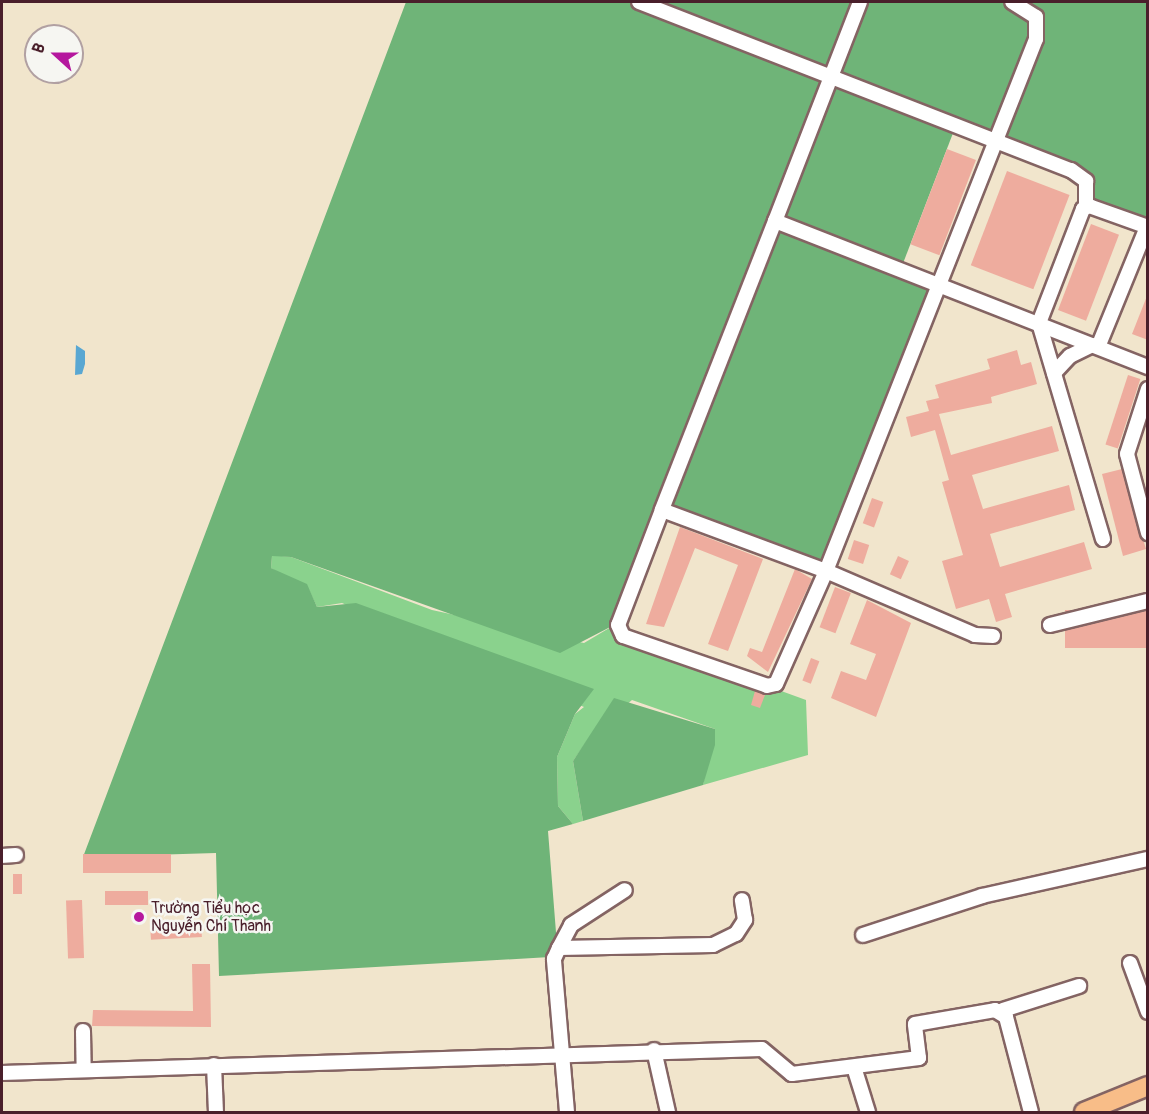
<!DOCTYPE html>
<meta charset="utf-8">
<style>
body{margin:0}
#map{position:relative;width:1149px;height:1114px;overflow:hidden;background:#f1e5cc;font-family:Pangolin,sans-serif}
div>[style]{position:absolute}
.green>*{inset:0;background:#8ad28d}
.forest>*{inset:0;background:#6fb478;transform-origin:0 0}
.water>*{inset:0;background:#59a7d2}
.building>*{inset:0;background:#eeac9e;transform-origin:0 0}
.roads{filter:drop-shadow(2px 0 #846463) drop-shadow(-2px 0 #846463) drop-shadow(0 2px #846463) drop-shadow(0 -2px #846463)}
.minor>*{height:14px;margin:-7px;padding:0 7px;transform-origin:7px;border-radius:7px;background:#fff}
.major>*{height:18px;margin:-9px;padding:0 9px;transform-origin:9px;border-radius:9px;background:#f8bd88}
.dots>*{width:16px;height:16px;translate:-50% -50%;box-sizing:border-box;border:3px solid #f6f6f2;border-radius:50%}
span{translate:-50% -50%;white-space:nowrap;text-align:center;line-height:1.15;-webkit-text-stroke:5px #f6f6f2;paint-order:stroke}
.poi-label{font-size:16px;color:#4a1f2b}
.left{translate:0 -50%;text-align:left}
.frame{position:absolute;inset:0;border:3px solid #4a1f2b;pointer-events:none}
.north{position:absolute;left:24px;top:24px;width:60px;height:60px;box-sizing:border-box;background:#f6f6f2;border:2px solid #b1a0a2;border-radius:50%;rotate:291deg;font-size:16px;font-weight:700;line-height:24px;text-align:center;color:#4a1f2b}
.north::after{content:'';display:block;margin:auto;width:21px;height:27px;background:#b5179e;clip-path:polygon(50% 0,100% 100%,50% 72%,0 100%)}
</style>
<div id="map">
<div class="green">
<i style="clip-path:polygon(272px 555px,291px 557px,432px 610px,584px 643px,616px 624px,617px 631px,806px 700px,808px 755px,703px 785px,715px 729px,632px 700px,591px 735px,573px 761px,583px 821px,573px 824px,558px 806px,557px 757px,575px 714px,584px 707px,342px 603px,317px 607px,309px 590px,271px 568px)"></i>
</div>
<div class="forest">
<i style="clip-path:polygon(406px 2px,633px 2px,827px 78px,616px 624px,560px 653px,291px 557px,272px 556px,271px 568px,307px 584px,317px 607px,356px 603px,594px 689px,575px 714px,557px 757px,558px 806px,573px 824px,548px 831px,557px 945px,550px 957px,219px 976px,216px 853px,83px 857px)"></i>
<i style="clip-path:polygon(647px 2px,858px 2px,829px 74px)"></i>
<i style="clip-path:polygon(863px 2px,1005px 2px,1026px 9px,1037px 26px,995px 139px,834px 76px)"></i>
<i style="clip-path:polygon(1019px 2px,1147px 2px,1147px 225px,1091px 203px,1087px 180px,1000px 140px,1041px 27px)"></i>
<i style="left:832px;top:80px;width:132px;height:150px;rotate:21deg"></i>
<i style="left:776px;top:224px;width:174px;height:306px;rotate:21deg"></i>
<i style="clip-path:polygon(614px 698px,715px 729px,715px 745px,703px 785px,583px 821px,573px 761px)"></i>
</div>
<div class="water">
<i style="clip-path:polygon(76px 345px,85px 351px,85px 364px,82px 374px,75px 375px)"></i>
</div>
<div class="building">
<i style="left:947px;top:149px;width:31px;height:102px;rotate:21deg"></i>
<i style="left:1007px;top:171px;width:67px;height:101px;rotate:21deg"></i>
<i style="left:1091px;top:224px;width:30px;height:92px;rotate:21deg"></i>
<i style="clip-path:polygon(1147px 296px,1148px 296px,1148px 340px,1132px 334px)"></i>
<i style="clip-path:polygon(1017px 350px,1021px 365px,1031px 362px,1037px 384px,991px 397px,992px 403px,939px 414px,951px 455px,1052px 426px,1059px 451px,972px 475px,983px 509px,1069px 485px,1075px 510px,990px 534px,1000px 567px,1084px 542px,1092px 569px,1005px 594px,1012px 617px,996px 622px,989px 599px,956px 609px,942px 561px,963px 555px,942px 482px,949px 480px,935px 430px,911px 437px,906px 417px,929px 411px,926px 401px,939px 398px,935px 385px,990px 369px,987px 359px)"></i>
<i style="left:1128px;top:375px;width:13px;height:73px;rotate:18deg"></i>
<i style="clip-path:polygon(1122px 469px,1146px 549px,1123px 556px,1102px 474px)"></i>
<i style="left:872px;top:498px;width:12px;height:27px;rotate:20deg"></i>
<i style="clip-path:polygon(680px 527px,763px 559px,728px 651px,708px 644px,738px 565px,695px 548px,664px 627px,646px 624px)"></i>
<i style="left:854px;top:540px;width:16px;height:20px;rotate:18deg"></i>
<i style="left:898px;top:556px;width:12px;height:20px;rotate:24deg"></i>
<i style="clip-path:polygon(795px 569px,812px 579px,768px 672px,747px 656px,750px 648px,762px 652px)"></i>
<i style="left:835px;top:587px;width:17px;height:43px;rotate:21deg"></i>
<i style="clip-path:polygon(867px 600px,911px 623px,876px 717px,831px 698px,841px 671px,866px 680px,876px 654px,850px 644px)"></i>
<i style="left:1148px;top:610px;width:38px;height:83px;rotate:90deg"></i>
<i style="left:811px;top:658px;width:9px;height:24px;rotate:21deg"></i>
<i style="clip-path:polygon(755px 691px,765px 695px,760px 708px,751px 705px)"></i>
<i style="left:171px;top:854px;width:19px;height:88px;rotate:90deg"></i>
<i style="left:13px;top:874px;width:9px;height:20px"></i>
<i style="left:105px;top:891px;width:43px;height:14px"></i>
<i style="left:82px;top:900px;width:58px;height:16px;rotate:88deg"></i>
<i style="left:201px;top:920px;width:17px;height:51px;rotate:87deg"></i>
<i style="clip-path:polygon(192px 964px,210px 964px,211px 1027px,92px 1026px,93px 1010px,193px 1011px)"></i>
</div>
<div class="roads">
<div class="minor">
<i style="left:639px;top:2px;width:464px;rotate:21.3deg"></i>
<i style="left:1071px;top:170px;width:19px;rotate:36deg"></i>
<i style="left:1086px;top:181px;width:26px;rotate:90deg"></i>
<i style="left:860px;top:2px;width:235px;rotate:111.2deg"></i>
<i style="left:775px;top:221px;width:401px;rotate:21.4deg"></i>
<i style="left:775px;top:221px;width:310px;rotate:111.4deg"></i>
<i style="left:662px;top:510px;width:175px;rotate:20.4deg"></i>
<i style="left:826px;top:571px;width:572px;rotate:-68.46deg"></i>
<i style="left:1036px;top:39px;width:22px;rotate:-90deg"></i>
<i style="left:1036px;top:17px;width:28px;rotate:-148deg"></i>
<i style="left:1098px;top:347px;width:130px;rotate:-67.8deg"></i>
<i style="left:1054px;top:373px;width:23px;rotate:-47deg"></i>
<i style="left:1070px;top:356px;width:25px;rotate:-26deg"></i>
<i style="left:1148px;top:389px;width:68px;rotate:107.9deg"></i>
<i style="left:1127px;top:454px;width:82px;rotate:75.1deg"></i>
<i style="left:662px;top:510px;width:123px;rotate:110.9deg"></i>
<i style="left:618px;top:625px;width:12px;rotate:66deg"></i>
<i style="left:623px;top:636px;width:152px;rotate:19.1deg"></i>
<i style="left:767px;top:686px;width:9px;rotate:-13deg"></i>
<i style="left:776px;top:684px;width:124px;rotate:-66.1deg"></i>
<i style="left:826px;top:571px;width:162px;rotate:23.2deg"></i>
<i style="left:975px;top:635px;width:18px;rotate:3deg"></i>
<i style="left:1103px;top:539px;width:225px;rotate:-106.5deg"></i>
<i style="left:1039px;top:323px;width:122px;rotate:-68.9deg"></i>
<i style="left:1083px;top:209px;width:7px;rotate:-27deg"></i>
<i style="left:1089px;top:206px;width:63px;rotate:19.6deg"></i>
<i style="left:1050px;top:625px;width:101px;rotate:-13.8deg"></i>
<i style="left:2px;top:856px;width:14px;rotate:-4deg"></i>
<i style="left:863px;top:935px;width:125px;rotate:-18.1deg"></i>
<i style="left:982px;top:896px;width:170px;rotate:-12.6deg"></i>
<i style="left:559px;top:948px;width:26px;rotate:-62deg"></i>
<i style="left:571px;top:925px;width:64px;rotate:-32.9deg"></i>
<i style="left:1130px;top:963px;width:52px;rotate:69.8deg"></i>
<i style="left:1003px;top:1010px;width:80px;rotate:-17.5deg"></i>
<i style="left:83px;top:1031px;width:39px;rotate:89deg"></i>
<i style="left:654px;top:1050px;width:64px;rotate:77.3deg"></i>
<i style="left:214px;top:1065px;width:47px;rotate:87.6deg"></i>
<i style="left:854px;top:1067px;width:47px;rotate:72.7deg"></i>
<i style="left:2px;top:1073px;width:760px;rotate:-1.81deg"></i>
<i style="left:762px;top:1049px;width:39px;rotate:40deg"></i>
<i style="left:792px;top:1074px;width:128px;rotate:-7.2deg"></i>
<i style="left:919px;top:1058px;width:34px;rotate:-97deg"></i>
<i style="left:915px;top:1024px;width:81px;rotate:-9.9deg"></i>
<i style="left:995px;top:1010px;width:13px;rotate:32deg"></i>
<i style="left:1006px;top:1017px;width:98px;rotate:75.3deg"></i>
<i style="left:567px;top:1112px;width:154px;rotate:-94.9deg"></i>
<i style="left:554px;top:959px;width:12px;rotate:-66deg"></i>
<i style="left:559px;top:948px;width:154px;rotate:-1.1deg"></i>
<i style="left:713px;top:945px;width:25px;rotate:-26deg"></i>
<i style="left:736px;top:934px;width:17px;rotate:-57deg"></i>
<i style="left:745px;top:920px;width:20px;rotate:-99deg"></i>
</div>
<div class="major">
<i style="left:1084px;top:1112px;width:69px;rotate:-22.1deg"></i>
</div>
</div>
<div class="dots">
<i style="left:139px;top:917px;background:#b5179e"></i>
</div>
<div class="poi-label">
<span class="left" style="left:151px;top:917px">Trường Tiểu học<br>Nguyễn Chí Thanh</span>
</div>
<div class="frame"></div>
<div class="north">B</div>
</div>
